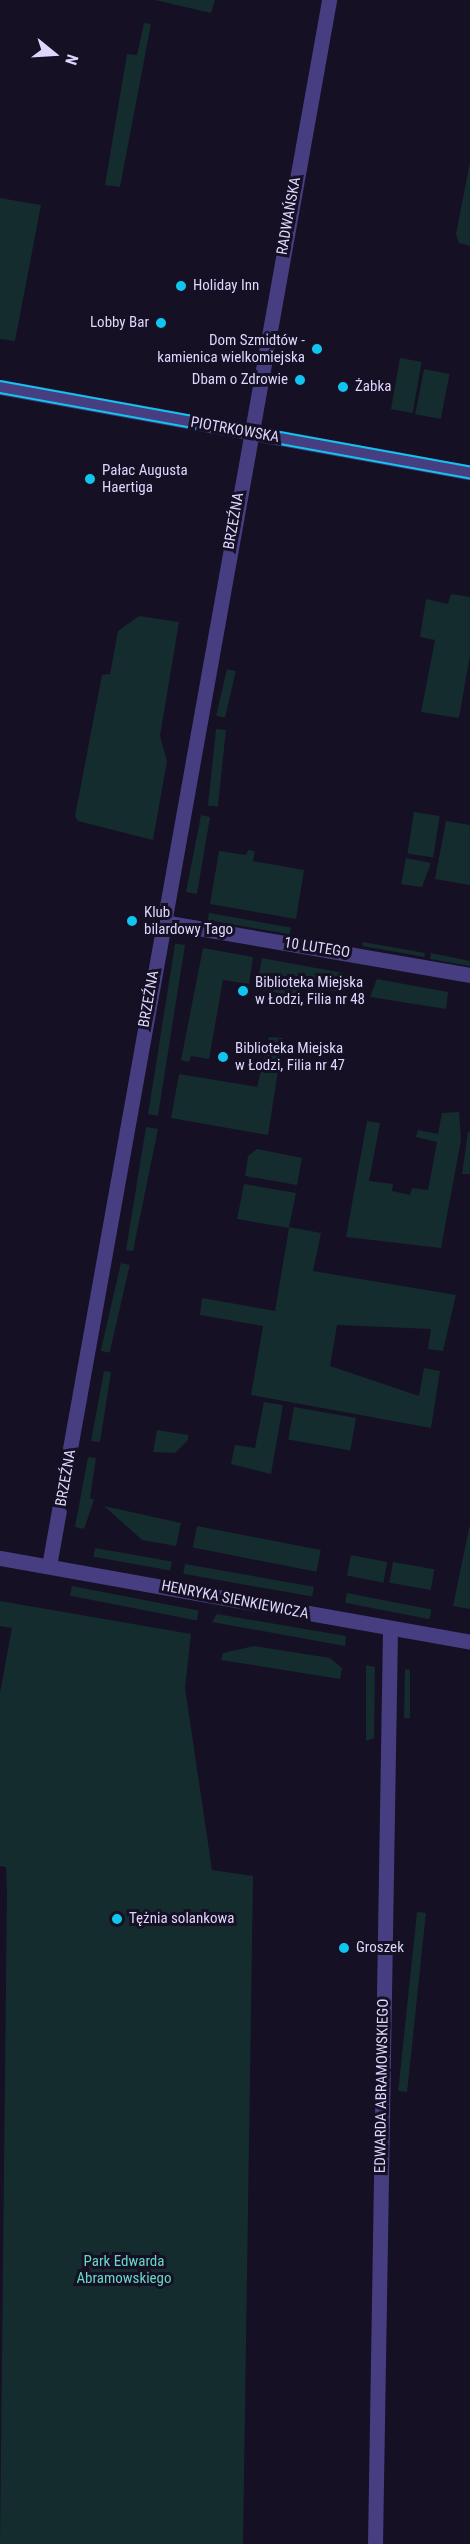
<!DOCTYPE html>
<meta charset="utf-8">
<style>
body{margin:0}
#map{position:relative;width:470px;height:2544px;overflow:hidden;background:#151024;font-family:"Roboto Condensed",sans-serif}
div>[style]{position:absolute}
.green>*{inset:0;background:#142c2e;transform-origin:0 0}
.minor>*{height:15px;margin:-7.5px;padding:0 7.5px;transform-origin:7.5px;border-radius:7.5px;background:#463e80}
.tertiary>*{height:15px;margin:-7.5px;padding:0 7.5px;transform-origin:7.5px;border-radius:7.5px;background:#463e80}
.tram>*{height:1.5px;margin:-0.75px;padding:0 0.75px;transform-origin:0.75px;border-radius:0.75px;background:#10c6ef}
.dots>*{width:16px;height:16px;translate:-50% -50%;box-sizing:border-box;border:3px solid #151024;border-radius:50%}
span{translate:-50% -50%;white-space:nowrap;text-align:center;line-height:1.15;-webkit-text-stroke:6px #151024;paint-order:stroke}
.street-label{font-size:15px;color:#ded6fc}
.poi-label{font-size:15px;color:#ded6fc}
.left{translate:0 -50%;text-align:left}
.right{translate:-100% -50%;text-align:right}
.park-label{font-size:15px;color:#66d8c5}
.north{position:absolute;left:24px;top:24px;width:60px;height:60px;-webkit-text-stroke:4px #151024;paint-order:stroke;rotate:108deg;font-size:16px;font-weight:700;line-height:24px;text-align:center;color:#ded6fc}
.north::after{content:'';display:block;margin:auto;width:21px;height:27px;background:#ded6fc;clip-path:polygon(50% 0,100% 100%,50% 72%,0 100%)}
</style>
<div id="map">
<div class="green">
<i style="clip-path:polygon(155px 0,215px 0,211px 13px)"></i>
<i style="clip-path:polygon(144px 23px,151px 24px,120px 187px,105px 185px,127px 54px,137px 55px)"></i>
<i style="clip-path:polygon(470px 162px,470px 246px,459px 243px,456px 234px)"></i>
<i style="clip-path:polygon(0 198px,41px 205px,15px 341px,0 339px)"></i>
<i style="left:400px;top:358px;width:22px;height:52px;rotate:10deg"></i>
<i style="left:424px;top:369px;width:26px;height:46px;rotate:11deg"></i>
<i style="clip-path:polygon(451px 594px,470px 597px,470px 655px,459px 718px,421px 712px,435px 640px,420px 637px,426px 599px,448px 604px)"></i>
<i style="clip-path:polygon(139px 616px,179px 622px,160px 736px,167px 761px,153px 840px,78px 821px,75px 816px,102px 675px,110px 674px,118px 631px)"></i>
<i style="left:227px;top:669px;width:9px;height:48px;rotate:13deg"></i>
<i style="left:216px;top:729px;width:10px;height:77px;rotate:6deg"></i>
<i style="left:414px;top:812px;width:26px;height:42px;rotate:9deg"></i>
<i style="clip-path:polygon(201px 815px,210px 817px,197px 894px,186px 892px)"></i>
<i style="clip-path:polygon(446px 821px,470px 825px,470px 885px,435px 879px)"></i>
<i style="clip-path:polygon(248px 850px,255px 851px,253px 861px,304px 870px,296px 919px,210px 904px,219px 851px,246px 855px)"></i>
<i style="clip-path:polygon(406px 858px,431px 863px,422px 887px,401px 884px)"></i>
<i style="left:209px;top:913px;width:83px;height:7px;rotate:10deg"></i>
<i style="left:363px;top:942px;width:63px;height:4px;rotate:10deg"></i>
<i style="left:185px;top:945px;width:173px;height:10px;rotate:99deg"></i>
<i style="clip-path:polygon(203px 948px,253px 957px,249px 984px,223px 980px,209px 1059px,191px 1056px,189px 1062px,181px 1060px)"></i>
<i style="clip-path:polygon(431px 953px,470px 961px,470px 966px,430px 959px)"></i>
<i style="clip-path:polygon(262px 958px,343px 973px,340px 992px,298px 984px,296px 996px,256px 989px)"></i>
<i style="clip-path:polygon(377px 979px,448px 992px,446px 1009px,370px 997px)"></i>
<i style="clip-path:polygon(269px 1037px,283px 1038px,268px 1135px,171px 1118px,179px 1074px,257px 1087px)"></i>
<i style="clip-path:polygon(459px 1112px,461px 1140px,441px 1248px,346px 1237px,367px 1121px,380px 1123px,369px 1181px,393px 1184px,392px 1191px,410px 1195px,412px 1188px,428px 1190px,437px 1142px,416px 1137px,418px 1130px,438px 1134px,442px 1113px)"></i>
<i style="clip-path:polygon(146px 1127px,158px 1129px,133px 1251px,126px 1250px)"></i>
<i style="clip-path:polygon(468px 1132px,470px 1132px,470px 1174px,462px 1174px)"></i>
<i style="clip-path:polygon(257px 1149px,302px 1158px,297px 1185px,245px 1176px,248px 1156px)"></i>
<i style="clip-path:polygon(244px 1184px,296px 1193px,289px 1227px,321px 1233px,313px 1271px,456px 1295px,443px 1351px,428px 1349px,431px 1329px,337px 1325px,330px 1366px,419px 1396px,424px 1368px,440px 1371px,431px 1428px,251px 1395px,263px 1326px,200px 1315px,202px 1298px,275px 1311px,289px 1228px,237px 1219px)"></i>
<i style="left:121px;top:1263px;width:9px;height:90px;rotate:13deg"></i>
<i style="clip-path:polygon(104px 1371px,111px 1372px,100px 1442px,91px 1441px)"></i>
<i style="clip-path:polygon(264px 1402px,283px 1405px,271px 1474px,231px 1464px,235px 1445px,255px 1448px)"></i>
<i style="left:294px;top:1407px;width:63px;height:33px;rotate:10deg"></i>
<i style="clip-path:polygon(157px 1430px,188px 1435px,188px 1440px,175px 1453px,153px 1452px)"></i>
<i style="clip-path:polygon(88px 1457px,96px 1458px,90px 1498px,94px 1500px,84px 1529px,75px 1527px)"></i>
<i style="clip-path:polygon(104px 1506px,181px 1523px,176px 1546px,142px 1540px)"></i>
<i style="clip-path:polygon(470px 1524px,470px 1609px,453px 1606px)"></i>
<i style="left:197px;top:1526px;width:126px;height:22px;rotate:11deg"></i>
<i style="left:95px;top:1548px;width:78px;height:9px;rotate:10deg"></i>
<i style="left:351px;top:1555px;width:37px;height:21px;rotate:11deg"></i>
<i style="left:393px;top:1562px;width:42px;height:21px;rotate:10deg"></i>
<i style="left:185px;top:1564px;width:131px;height:10px;rotate:10deg"></i>
<i style="left:72px;top:1586px;width:129px;height:10px;rotate:11deg"></i>
<i style="left:347px;top:1593px;width:86px;height:10px;rotate:11deg"></i>
<i style="clip-path:polygon(0 1601px,191px 1634px,185px 1688px,212px 1870px,253px 1876px,243px 2544px,0 2544px,7px 1890px,6px 1867px,0 1866px,0 1693px,12px 1628px,0 1626px)"></i>
<i style="clip-path:polygon(217px 1614px,346px 1636px,345px 1646px,212px 1622px)"></i>
<i style="clip-path:polygon(254px 1646px,330px 1658px,342px 1668px,340px 1679px,221px 1660px,223px 1653px)"></i>
<i style="clip-path:polygon(366px 1665px,375px 1667px,374px 1738px,366px 1741px)"></i>
<i style="clip-path:polygon(405px 1669px,410px 1670px,410px 1718px,404px 1718px)"></i>
<i style="left:417px;top:1912px;width:9px;height:180px;rotate:6deg"></i>
</div>
<div class="minor">
<i style="left:163px;top:922px;width:312px;rotate:9.8deg"></i>
<i style="left:375px;top:2544px;width:916px;rotate:-89.06deg"></i>
</div>
<div class="tertiary">
<i style="left:0;top:387px;width:478px;rotate:10.3deg"></i>
<i style="left:0;top:1558px;width:477px;rotate:10.1deg"></i>
<i style="left:49px;top:1566px;width:1591px;rotate:-79.86deg"></i>
</div>
<div class="tram">
<i style="left:0;top:381px;width:478px;rotate:10.3deg"></i>
<i style="left:0;top:393px;width:478px;rotate:10.3deg"></i>
</div>
<div class="dots">
<i style="left:181px;top:286px;background:#10c6ef"></i>
<i style="left:161px;top:323px;background:#10c6ef"></i>
<i style="left:317px;top:349px;background:#10c6ef"></i>
<i style="left:300px;top:380px;background:#10c6ef"></i>
<i style="left:343px;top:387px;background:#10c6ef"></i>
<i style="left:90px;top:479px;background:#10c6ef"></i>
<i style="left:132px;top:921px;background:#10c6ef"></i>
<i style="left:243px;top:991px;background:#10c6ef"></i>
<i style="left:223px;top:1057px;background:#10c6ef"></i>
<i style="left:117px;top:1919px;background:#10c6ef"></i>
<i style="left:344px;top:1948px;background:#10c6ef"></i>
</div>
<div class="street-label">
<span style="left:289px;top:216px;rotate:-80deg">RADWAŃSKA</span>
<span style="left:235px;top:430px;rotate:10deg">PIOTRKOWSKA</span>
<span style="left:234px;top:521px;rotate:-80deg">BRZEŹNA</span>
<span style="left:317px;top:948px;rotate:9deg">10 LUTEGO</span>
<span style="left:149px;top:999px;rotate:-80deg">BRZEŹNA</span>
<span style="left:66px;top:1478px;rotate:-80deg">BRZEŹNA</span>
<span style="left:235px;top:1600px;rotate:11deg">HENRYKA SIENKIEWICZA</span>
<span style="left:382px;top:2086px;rotate:-89deg">EDWARDA ABRAMOWSKIEGO</span>
</div>
<div class="poi-label">
<span class="left" style="left:193px;top:286px">Holiday Inn</span>
<span class="right" style="left:149px;top:323px">Lobby Bar</span>
<span class="right" style="left:305px;top:349px">Dom Szmidtów -<br>kamienica wielkomiejska</span>
<span class="right" style="left:288px;top:380px">Dbam o Zdrowie</span>
<span class="left" style="left:355px;top:387px">Żabka</span>
<span class="left" style="left:102px;top:479px">Pałac Augusta<br>Haertiga</span>
<span class="left" style="left:144px;top:921px">Klub<br>bilardowy Tago</span>
<span class="left" style="left:255px;top:991px">Biblioteka Miejska<br>w Łodzi, Filia nr 48</span>
<span class="left" style="left:235px;top:1057px">Biblioteka Miejska<br>w Łodzi, Filia nr 47</span>
<span class="left" style="left:129px;top:1919px">Tężnia solankowa</span>
<span class="left" style="left:356px;top:1948px">Groszek</span>
</div>
<div class="park-label">
<span style="left:124px;top:2270px">Park Edwarda<br>Abramowskiego</span>
</div>
<div class="north">N</div>
</div>
